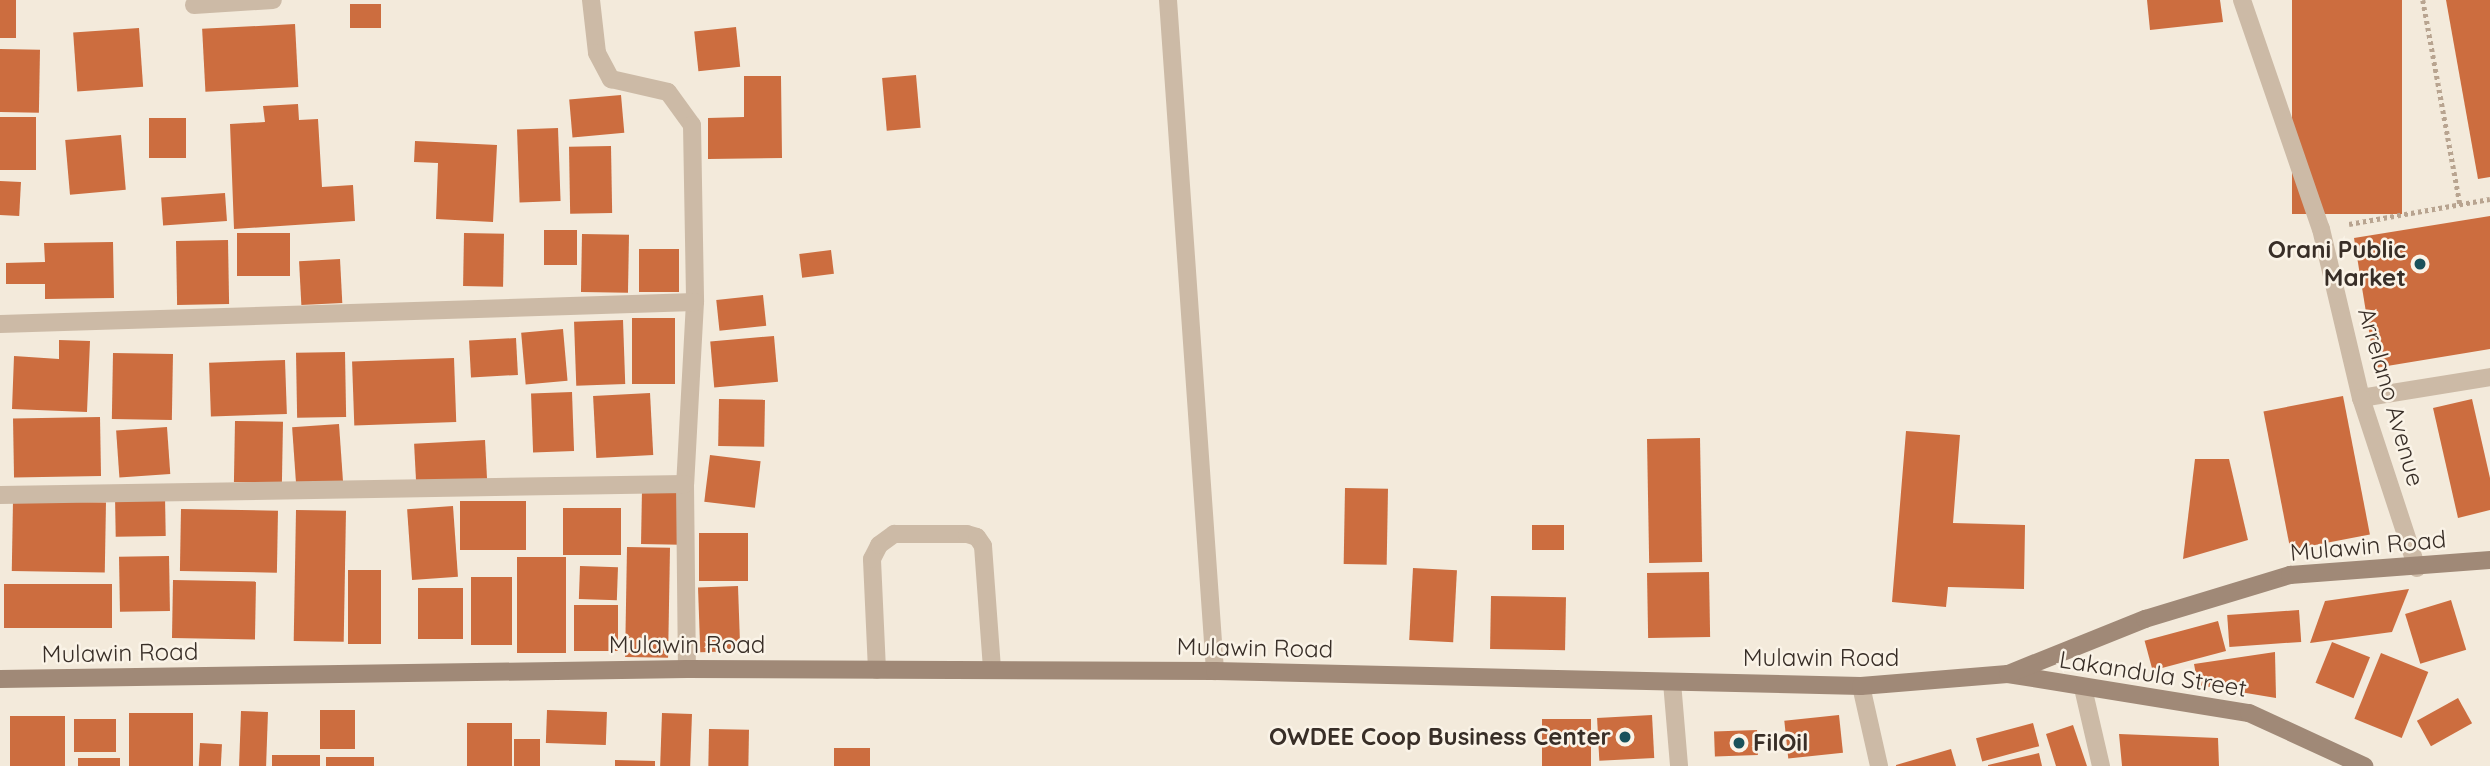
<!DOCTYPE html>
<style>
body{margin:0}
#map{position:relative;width:2490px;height:766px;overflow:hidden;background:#f3eadb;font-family:Quicksand,sans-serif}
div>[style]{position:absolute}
.building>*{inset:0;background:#cc6d3f;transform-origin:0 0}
.path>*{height:4.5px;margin-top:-2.25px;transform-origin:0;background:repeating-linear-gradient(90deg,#b8a490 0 3.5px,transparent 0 7px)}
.lane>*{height:18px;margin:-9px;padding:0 9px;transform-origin:9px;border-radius:9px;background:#ccbaa6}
.street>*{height:18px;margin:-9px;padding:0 9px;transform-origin:9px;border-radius:9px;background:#ccbaa6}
.secondary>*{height:18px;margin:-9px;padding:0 9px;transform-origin:9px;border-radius:9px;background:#a08977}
.dots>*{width:19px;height:19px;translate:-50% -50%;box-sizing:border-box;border:4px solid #faf3e7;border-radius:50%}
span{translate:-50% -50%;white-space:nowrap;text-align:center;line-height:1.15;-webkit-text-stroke:5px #faf3e7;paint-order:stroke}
.poi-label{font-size:24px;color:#382e27;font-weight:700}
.right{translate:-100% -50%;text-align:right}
.left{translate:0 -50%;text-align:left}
.street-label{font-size:24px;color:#382e27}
</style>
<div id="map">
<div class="building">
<i style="left:0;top:0;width:16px;height:38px"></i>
<i style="clip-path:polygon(2147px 0,2220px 0,2223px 22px,2150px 30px)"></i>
<i style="left:2292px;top:0;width:110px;height:214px"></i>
<i style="clip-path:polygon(2446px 0,2490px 0,2490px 177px,2478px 179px)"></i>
<i style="left:350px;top:4px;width:31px;height:24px"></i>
<i style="left:295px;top:24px;width:63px;height:93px;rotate:87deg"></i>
<i style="left:736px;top:27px;width:40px;height:42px;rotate:84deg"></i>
<i style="left:139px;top:28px;width:59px;height:66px;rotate:86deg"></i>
<i style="left:0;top:49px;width:40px;height:63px;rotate:1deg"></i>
<i style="left:916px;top:75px;width:53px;height:34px;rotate:85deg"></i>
<i style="clip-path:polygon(744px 76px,781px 76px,782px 158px,708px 159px,708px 118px,744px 117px)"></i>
<i style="left:621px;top:95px;width:38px;height:52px;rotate:85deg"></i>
<i style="clip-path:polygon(298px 104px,299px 120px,318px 119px,322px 187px,353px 185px,355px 221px,234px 229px,230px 124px,265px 122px,263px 106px)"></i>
<i style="left:0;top:117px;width:36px;height:53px"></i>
<i style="left:149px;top:118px;width:37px;height:40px"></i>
<i style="left:558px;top:128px;width:73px;height:41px;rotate:88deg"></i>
<i style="left:121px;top:135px;width:55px;height:56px;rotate:85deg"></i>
<i style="clip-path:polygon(415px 141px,497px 145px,493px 222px,436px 219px,438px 163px,414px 162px)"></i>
<i style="left:611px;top:146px;width:67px;height:42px;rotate:89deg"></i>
<i style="left:0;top:181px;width:21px;height:34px;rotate:3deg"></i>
<i style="left:225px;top:193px;width:28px;height:64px;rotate:86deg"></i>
<i style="clip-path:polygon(2490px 216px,2490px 349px,2375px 368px,2354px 238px)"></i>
<i style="left:544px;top:230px;width:33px;height:35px"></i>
<i style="left:237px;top:233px;width:53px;height:43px"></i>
<i style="left:464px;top:233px;width:40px;height:53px;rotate:1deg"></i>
<i style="left:582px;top:234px;width:47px;height:58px;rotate:1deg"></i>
<i style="left:228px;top:240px;width:64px;height:52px;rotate:89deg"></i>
<i style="clip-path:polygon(113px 242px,114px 298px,45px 299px,45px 284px,6px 284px,6px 263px,45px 262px,44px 243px)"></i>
<i style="left:639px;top:249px;width:40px;height:43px"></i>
<i style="left:831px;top:250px;width:24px;height:32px;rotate:83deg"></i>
<i style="left:340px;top:259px;width:44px;height:41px;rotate:87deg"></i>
<i style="left:763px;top:295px;width:31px;height:47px;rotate:84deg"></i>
<i style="left:632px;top:318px;width:43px;height:66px"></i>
<i style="left:623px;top:320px;width:64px;height:49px;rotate:88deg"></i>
<i style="left:563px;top:329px;width:52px;height:42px;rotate:85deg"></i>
<i style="left:774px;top:336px;width:46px;height:64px;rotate:85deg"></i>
<i style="left:516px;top:338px;width:37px;height:47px;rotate:87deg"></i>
<i style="clip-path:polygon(59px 340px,90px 341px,87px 412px,12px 409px,14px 356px,59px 359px)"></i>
<i style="left:345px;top:352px;width:65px;height:49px;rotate:89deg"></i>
<i style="left:113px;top:353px;width:60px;height:66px;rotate:1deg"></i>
<i style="left:454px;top:358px;width:64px;height:102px;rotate:88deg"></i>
<i style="left:285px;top:360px;width:54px;height:76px;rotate:88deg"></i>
<i style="left:572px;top:392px;width:59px;height:41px;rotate:88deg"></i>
<i style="left:650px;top:393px;width:62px;height:57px;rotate:87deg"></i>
<i style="left:2343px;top:396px;width:141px;height:81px;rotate:79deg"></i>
<i style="left:719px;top:399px;width:46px;height:47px;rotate:1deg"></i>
<i style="clip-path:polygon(2472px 399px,2490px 478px,2490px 510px,2458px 518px,2433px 408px)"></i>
<i style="left:100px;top:417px;width:59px;height:87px;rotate:89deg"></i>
<i style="left:235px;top:421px;width:48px;height:61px;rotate:1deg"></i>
<i style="left:339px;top:424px;width:58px;height:47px;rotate:86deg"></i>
<i style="left:167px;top:427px;width:47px;height:51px;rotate:86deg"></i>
<i style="clip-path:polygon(1906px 431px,1960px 435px,1953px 523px,2025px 525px,2024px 589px,1948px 587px,1946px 607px,1892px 602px)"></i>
<i style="left:1700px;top:438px;width:124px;height:53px;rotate:89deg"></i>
<i style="left:485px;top:440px;width:40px;height:71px;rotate:87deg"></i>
<i style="left:710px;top:455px;width:51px;height:47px;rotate:7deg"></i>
<i style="clip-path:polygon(2195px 459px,2229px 459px,2248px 540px,2183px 559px)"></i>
<i style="left:1345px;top:488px;width:43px;height:76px;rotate:1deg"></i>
<i style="left:642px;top:489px;width:39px;height:55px;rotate:1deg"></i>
<i style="left:165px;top:495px;width:41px;height:50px;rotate:89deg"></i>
<i style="left:13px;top:501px;width:93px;height:70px;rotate:1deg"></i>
<i style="left:460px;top:501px;width:66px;height:49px"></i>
<i style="left:453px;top:506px;width:71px;height:46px;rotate:86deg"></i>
<i style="left:563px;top:508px;width:58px;height:47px"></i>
<i style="left:181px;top:509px;width:97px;height:62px;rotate:1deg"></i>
<i style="left:296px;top:510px;width:50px;height:131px;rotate:1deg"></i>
<i style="left:1532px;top:525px;width:32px;height:25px"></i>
<i style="left:699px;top:533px;width:49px;height:48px"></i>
<i style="left:627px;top:547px;width:43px;height:110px;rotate:1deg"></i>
<i style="left:169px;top:556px;width:55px;height:50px;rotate:89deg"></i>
<i style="left:517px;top:557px;width:49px;height:96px"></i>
<i style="left:580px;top:566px;width:38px;height:33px;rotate:2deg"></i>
<i style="left:1413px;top:568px;width:44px;height:72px;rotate:3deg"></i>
<i style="left:348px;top:570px;width:33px;height:74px"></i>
<i style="left:1709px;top:572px;width:65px;height:62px;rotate:89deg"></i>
<i style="left:471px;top:577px;width:41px;height:68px"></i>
<i style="left:173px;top:580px;width:83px;height:58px;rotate:1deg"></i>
<i style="left:4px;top:584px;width:108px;height:44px"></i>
<i style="left:738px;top:586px;width:65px;height:40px;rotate:88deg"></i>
<i style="left:418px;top:588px;width:45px;height:51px"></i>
<i style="clip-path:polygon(2409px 589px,2392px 632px,2310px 643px,2325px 601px)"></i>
<i style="left:1491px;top:596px;width:75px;height:53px;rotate:1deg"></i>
<i style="left:2451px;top:600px;width:52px;height:48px;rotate:73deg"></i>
<i style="left:574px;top:605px;width:44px;height:46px"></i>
<i style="left:2299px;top:610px;width:32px;height:72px;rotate:86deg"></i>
<i style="left:2218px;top:621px;width:31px;height:76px;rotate:75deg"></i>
<i style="left:2332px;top:642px;width:41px;height:44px;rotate:22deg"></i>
<i style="clip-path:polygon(2275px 652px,2276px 698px,2198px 685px,2194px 664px)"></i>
<i style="left:2381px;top:653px;width:51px;height:71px;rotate:22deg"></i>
<i style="left:2458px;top:698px;width:29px;height:47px;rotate:61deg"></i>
<i style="left:320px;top:710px;width:35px;height:39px"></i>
<i style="left:547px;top:710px;width:60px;height:33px;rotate:2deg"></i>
<i style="left:241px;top:711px;width:27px;height:55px;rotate:2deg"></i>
<i style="left:129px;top:713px;width:64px;height:53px"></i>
<i style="left:662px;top:713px;width:30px;height:53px;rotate:2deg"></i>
<i style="left:1652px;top:715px;width:43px;height:55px;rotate:87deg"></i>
<i style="left:1839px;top:715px;width:38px;height:55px;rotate:84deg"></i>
<i style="left:10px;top:716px;width:55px;height:50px"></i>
<i style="left:116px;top:719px;width:33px;height:42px;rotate:90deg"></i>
<i style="left:1542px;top:719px;width:49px;height:47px"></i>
<i style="left:467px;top:723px;width:45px;height:43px"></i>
<i style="left:2033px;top:723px;width:24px;height:59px;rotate:75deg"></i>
<i style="clip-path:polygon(2073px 725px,2087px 766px,2056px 766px,2046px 734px)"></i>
<i style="left:709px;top:729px;width:40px;height:37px;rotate:1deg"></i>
<i style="left:1757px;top:730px;width:25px;height:43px;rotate:88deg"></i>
<i style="clip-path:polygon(2119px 734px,2218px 738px,2219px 766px,2122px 766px)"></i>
<i style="left:514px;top:739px;width:26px;height:27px"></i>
<i style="left:200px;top:743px;width:22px;height:23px;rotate:3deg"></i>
<i style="left:870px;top:748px;width:18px;height:36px;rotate:90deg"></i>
<i style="clip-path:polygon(1951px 749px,1956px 766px,1896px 766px,1896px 765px)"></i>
<i style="clip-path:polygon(2039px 753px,2042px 766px,1988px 766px,1988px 765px)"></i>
<i style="left:272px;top:755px;width:48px;height:11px"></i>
<i style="left:326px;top:757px;width:48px;height:9px"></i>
<i style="left:78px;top:758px;width:42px;height:8px"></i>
<i style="clip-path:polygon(615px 760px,655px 761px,655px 766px,615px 766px)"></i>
</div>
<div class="path">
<i style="left:2423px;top:0;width:207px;rotate:79.7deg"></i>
<i style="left:2349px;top:224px;width:143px;rotate:-10.1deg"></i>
</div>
<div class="lane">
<i style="left:1168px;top:0;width:673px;rotate:85.99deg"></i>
<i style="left:2361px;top:398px;width:131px;rotate:-9.2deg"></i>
<i style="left:877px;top:670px;width:111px;rotate:-92.6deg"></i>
<i style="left:872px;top:559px;width:16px;rotate:-63deg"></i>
<i style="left:879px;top:545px;width:19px;rotate:-36deg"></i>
<i style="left:894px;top:534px;width:73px"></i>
<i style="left:967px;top:534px;width:10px;rotate:17deg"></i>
<i style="left:977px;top:537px;width:11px;rotate:56deg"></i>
<i style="left:983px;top:546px;width:124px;rotate:85.8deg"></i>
</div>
<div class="street">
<i style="left:591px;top:0;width:53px;rotate:83.5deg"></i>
<i style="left:597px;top:53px;width:30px;rotate:62deg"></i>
<i style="left:611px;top:79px;width:58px;rotate:12.8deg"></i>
<i style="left:668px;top:92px;width:41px;rotate:54deg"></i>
<i style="left:692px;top:125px;width:177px;rotate:89deg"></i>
<i style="left:695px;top:302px;width:182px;rotate:93.1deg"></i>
<i style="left:685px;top:484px;width:185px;rotate:89.4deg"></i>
<i style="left:2242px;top:0;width:242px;rotate:71deg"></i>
<i style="left:2321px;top:229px;width:174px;rotate:76.7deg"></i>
<i style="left:2361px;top:398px;width:179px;rotate:71.8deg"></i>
<i style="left:194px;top:5px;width:79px;rotate:-3.6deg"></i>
<i style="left:0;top:324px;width:695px;rotate:-1.81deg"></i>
<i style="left:0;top:495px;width:685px;rotate:-0.92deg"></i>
<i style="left:1672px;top:682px;width:84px;rotate:85.2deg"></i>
<i style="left:1861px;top:686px;width:82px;rotate:77.3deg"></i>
<i style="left:2083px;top:688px;width:80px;rotate:77deg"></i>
</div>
<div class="secondary">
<i style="left:2008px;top:674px;width:244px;rotate:9.2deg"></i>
<i style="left:2249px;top:713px;width:127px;rotate:24.7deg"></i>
<i style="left:0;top:679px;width:687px;rotate:-0.83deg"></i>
<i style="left:687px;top:669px;width:528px;rotate:0.22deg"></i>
<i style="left:1215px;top:671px;width:646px;rotate:1.33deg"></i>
<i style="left:1861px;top:686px;width:147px;rotate:-4.7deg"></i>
<i style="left:2008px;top:674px;width:148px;rotate:-21.9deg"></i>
<i style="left:2145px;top:619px;width:152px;rotate:-16.9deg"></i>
<i style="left:2290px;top:575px;width:201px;rotate:-4.3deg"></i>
</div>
<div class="dots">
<i style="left:2420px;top:264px;background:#1a525b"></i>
<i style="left:1625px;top:737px;background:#1a525b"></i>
<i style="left:1739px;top:743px;background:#1a525b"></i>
</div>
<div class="poi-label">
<span class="right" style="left:2406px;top:264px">Orani Public<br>Market</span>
<span class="right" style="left:1611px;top:737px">OWDEE Coop Business Center</span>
<span class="left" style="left:1753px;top:743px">FilOil</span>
</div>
<div class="street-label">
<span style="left:2391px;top:397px;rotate:74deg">Arrelano Avenue</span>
<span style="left:2368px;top:546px;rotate:-5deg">Mulawin Road</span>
<span style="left:687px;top:645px">Mulawin Road</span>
<span style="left:1255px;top:648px;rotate:1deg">Mulawin Road</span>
<span style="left:120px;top:653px;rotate:-1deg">Mulawin Road</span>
<span style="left:1821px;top:658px">Mulawin Road</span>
<span style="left:2153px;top:674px;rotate:9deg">Lakandula Street</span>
</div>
</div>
